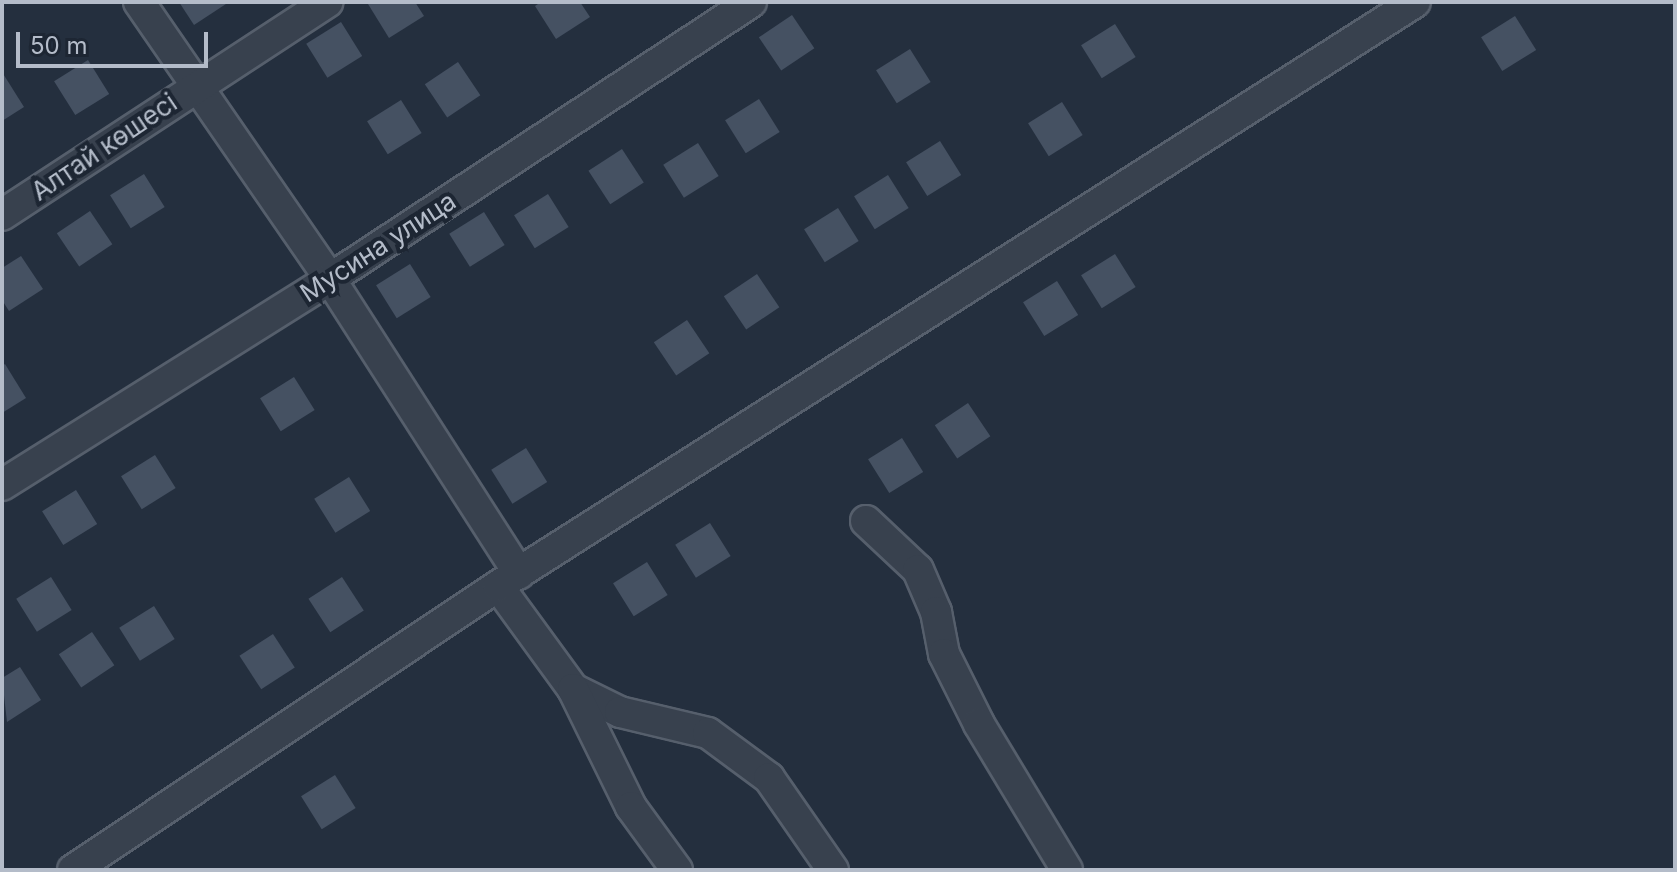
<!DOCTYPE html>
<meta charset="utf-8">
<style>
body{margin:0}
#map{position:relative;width:1677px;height:872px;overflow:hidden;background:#242f3e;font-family:Inter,sans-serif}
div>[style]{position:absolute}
.building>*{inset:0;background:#455162;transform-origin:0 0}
.roads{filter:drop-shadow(2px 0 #565f6c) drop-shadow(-2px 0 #565f6c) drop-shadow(0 2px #565f6c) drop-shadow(0 -2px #565f6c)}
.minor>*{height:30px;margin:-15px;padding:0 15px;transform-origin:15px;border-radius:15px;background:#38414e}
span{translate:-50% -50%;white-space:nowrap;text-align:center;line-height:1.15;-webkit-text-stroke:8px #1d2633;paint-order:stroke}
.street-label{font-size:26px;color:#b4bcc9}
.frame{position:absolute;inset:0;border:4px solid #b4bcc9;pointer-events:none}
.scale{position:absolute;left:16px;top:32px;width:192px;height:36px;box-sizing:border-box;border:4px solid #b4bcc9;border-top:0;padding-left:10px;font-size:24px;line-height:28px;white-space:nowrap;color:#b4bcc9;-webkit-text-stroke:6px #1d2633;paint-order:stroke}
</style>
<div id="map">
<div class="building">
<i style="clip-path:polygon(179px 2px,229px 2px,194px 25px)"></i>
<i style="clip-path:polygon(372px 2px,415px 2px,424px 16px,389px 38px,368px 4px)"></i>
<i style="clip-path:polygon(541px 2px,580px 2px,590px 17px,556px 39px,535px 6px)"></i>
<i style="left:792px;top:15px;width:40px;height:40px;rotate:56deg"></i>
<i style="left:1515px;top:16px;width:40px;height:40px;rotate:58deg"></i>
<i style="left:341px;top:22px;width:40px;height:41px;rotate:58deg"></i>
<i style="left:1115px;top:24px;width:39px;height:40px;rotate:58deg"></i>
<i style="left:910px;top:49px;width:39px;height:40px;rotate:58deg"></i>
<i style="left:88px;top:60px;width:40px;height:40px;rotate:58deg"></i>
<i style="left:458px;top:62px;width:40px;height:40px;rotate:56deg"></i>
<i style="clip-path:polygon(2px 72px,24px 107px,2px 121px)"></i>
<i style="left:759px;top:99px;width:39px;height:40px;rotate:58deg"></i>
<i style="left:401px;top:100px;width:39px;height:40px;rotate:58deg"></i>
<i style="left:1062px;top:102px;width:39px;height:40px;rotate:58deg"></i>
<i style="left:940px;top:141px;width:40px;height:40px;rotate:58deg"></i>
<i style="left:698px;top:143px;width:39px;height:41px;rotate:58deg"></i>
<i style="left:622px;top:149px;width:40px;height:40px;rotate:57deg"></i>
<i style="left:144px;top:174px;width:39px;height:40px;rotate:58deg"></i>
<i style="left:888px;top:175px;width:39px;height:40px;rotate:58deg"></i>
<i style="left:548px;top:194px;width:39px;height:40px;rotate:58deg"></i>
<i style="left:838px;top:208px;width:39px;height:40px;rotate:58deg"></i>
<i style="left:90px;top:211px;width:40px;height:40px;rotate:56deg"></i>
<i style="left:484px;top:212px;width:39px;height:41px;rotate:58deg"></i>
<i style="left:1115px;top:254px;width:39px;height:40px;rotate:58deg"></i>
<i style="clip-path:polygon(21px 256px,43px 289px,9px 311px,2px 300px,2px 268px)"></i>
<i style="left:410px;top:264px;width:39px;height:40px;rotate:58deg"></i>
<i style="left:757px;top:274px;width:40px;height:40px;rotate:56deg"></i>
<i style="left:1057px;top:281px;width:40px;height:40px;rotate:58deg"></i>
<i style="left:687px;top:320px;width:40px;height:40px;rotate:56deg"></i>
<i style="clip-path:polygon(5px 364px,26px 398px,2px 413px,2px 366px)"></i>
<i style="left:294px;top:377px;width:39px;height:40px;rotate:58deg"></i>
<i style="left:968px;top:403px;width:40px;height:40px;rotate:56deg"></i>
<i style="left:902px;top:438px;width:40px;height:40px;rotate:58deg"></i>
<i style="left:526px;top:448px;width:40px;height:41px;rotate:58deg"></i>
<i style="left:155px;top:455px;width:39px;height:40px;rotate:58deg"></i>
<i style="left:349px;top:477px;width:40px;height:41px;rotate:58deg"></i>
<i style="left:76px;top:490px;width:40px;height:40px;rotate:58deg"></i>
<i style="left:710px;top:523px;width:39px;height:41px;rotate:58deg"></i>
<i style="left:647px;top:562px;width:39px;height:40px;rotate:58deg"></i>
<i style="left:51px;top:577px;width:39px;height:41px;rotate:58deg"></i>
<i style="left:342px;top:577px;width:40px;height:40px;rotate:57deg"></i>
<i style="left:154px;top:606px;width:39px;height:41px;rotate:58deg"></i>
<i style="left:92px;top:632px;width:40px;height:40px;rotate:56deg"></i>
<i style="left:273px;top:634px;width:40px;height:40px;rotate:57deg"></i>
<i style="clip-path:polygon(20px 667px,41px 700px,7px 722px,2px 678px)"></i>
<i style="left:335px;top:775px;width:39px;height:40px;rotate:58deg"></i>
</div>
<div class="roads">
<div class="minor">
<i style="left:139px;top:2px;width:336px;rotate:55.4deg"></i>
<i style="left:330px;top:279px;width:350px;rotate:57.3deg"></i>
<i style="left:2px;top:215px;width:389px;rotate:-33.2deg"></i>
<i style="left:2px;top:485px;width:387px;rotate:-32.1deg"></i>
<i style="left:330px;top:279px;width:504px;rotate:-33.34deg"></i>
<i style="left:866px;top:521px;width:71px;rotate:43.3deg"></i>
<i style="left:918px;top:570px;width:46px;rotate:66.8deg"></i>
<i style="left:936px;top:612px;width:43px;rotate:79.2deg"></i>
<i style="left:944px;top:654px;width:78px;rotate:63.4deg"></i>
<i style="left:979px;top:724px;width:170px;rotate:58.9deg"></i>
<i style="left:498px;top:586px;width:127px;rotate:53.9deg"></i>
<i style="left:573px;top:689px;width:52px;rotate:26.1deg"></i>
<i style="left:620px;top:712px;width:90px;rotate:13.4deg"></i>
<i style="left:708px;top:733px;width:76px;rotate:36.4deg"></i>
<i style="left:769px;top:778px;width:112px;rotate:55.2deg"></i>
<i style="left:573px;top:689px;width:131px;rotate:63.8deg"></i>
<i style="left:631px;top:807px;width:78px;rotate:53.9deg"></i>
<i style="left:73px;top:870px;width:511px;rotate:-33.75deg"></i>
<i style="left:498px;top:586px;width:1087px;rotate:-32.49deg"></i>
</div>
</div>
<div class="street-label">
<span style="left:104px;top:147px;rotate:-34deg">Алтай көшесі</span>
<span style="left:378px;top:247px;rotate:-33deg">Мусина улица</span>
</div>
<div class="frame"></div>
<div class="scale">50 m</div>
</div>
